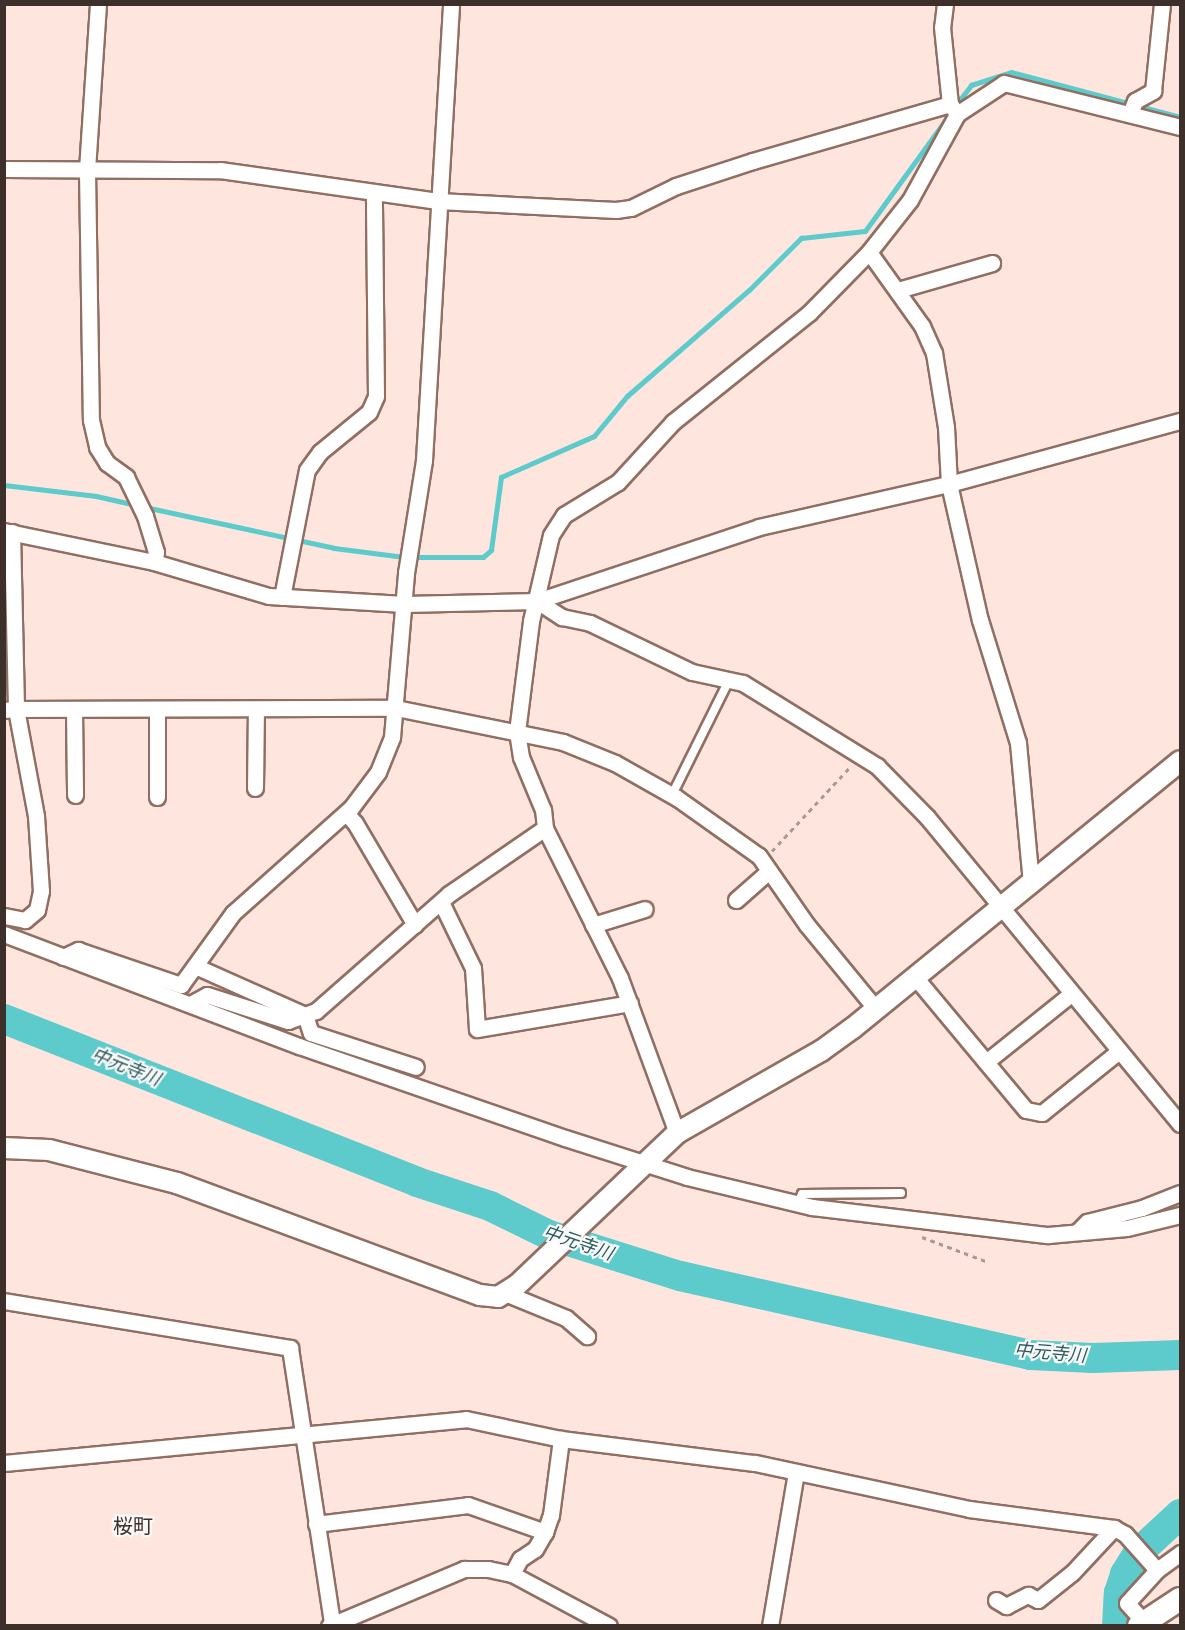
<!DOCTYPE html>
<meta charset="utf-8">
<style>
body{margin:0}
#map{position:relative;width:1185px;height:1630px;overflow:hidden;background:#fee6de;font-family:"Work Sans","Noto Sans JP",sans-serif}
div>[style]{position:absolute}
.stream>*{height:5px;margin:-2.5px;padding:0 2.5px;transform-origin:2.5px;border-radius:2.5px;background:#5dcacb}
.river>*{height:30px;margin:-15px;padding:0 15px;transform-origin:15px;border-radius:15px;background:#5dcacb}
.path>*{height:3px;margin-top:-1.5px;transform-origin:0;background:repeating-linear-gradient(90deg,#ac9891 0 4.5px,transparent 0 9px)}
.roads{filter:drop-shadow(2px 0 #906f62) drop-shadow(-2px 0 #906f62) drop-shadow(0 2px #906f62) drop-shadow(0 -2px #906f62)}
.service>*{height:8px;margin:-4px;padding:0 4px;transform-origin:4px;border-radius:4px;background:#fff}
.minor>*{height:15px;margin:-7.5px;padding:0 7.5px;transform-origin:7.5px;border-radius:7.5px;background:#fff}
.tertiary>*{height:20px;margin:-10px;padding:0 10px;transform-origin:10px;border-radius:10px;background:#fff}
.secondary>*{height:22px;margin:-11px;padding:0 11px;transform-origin:11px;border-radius:11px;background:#fff}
span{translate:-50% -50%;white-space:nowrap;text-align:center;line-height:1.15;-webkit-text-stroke:4.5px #f9f9f9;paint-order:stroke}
.water-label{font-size:18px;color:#2b5a5b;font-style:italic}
.quarter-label{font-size:20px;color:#3d2f29}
.frame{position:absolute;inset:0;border:6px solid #3d2f29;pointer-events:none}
</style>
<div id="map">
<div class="stream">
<i style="left:954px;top:107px;width:28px;rotate:-52deg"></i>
<i style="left:971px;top:85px;width:42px;rotate:-18deg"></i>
<i style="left:1011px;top:72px;width:175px;rotate:14.9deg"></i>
<i style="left:4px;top:485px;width:93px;rotate:6.8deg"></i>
<i style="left:96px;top:496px;width:41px;rotate:12.7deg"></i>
<i style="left:145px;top:507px;width:193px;rotate:12.2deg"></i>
<i style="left:334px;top:548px;width:71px;rotate:7.3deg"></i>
<i style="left:404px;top:557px;width:79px"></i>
<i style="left:483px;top:557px;width:11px;rotate:-41deg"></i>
<i style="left:491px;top:550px;width:74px;rotate:-82.2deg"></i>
<i style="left:501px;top:477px;width:102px;rotate:-23.8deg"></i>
<i style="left:594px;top:436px;width:52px;rotate:-50.5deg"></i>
<i style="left:627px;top:396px;width:162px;rotate:-41deg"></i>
<i style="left:749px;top:290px;width:74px;rotate:-45deg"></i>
<i style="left:801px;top:238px;width:64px;rotate:-6.2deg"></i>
<i style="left:865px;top:231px;width:143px;rotate:-54.1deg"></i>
</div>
<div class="river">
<i style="left:4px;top:1019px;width:444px;rotate:21.5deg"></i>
<i style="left:417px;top:1182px;width:77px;rotate:18.2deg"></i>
<i style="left:490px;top:1206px;width:66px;rotate:26.2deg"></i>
<i style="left:549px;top:1235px;width:137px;rotate:17.4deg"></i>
<i style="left:680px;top:1276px;width:359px;rotate:12.7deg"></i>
<i style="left:1030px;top:1355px;width:63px;rotate:2.7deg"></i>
<i style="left:1093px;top:1358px;width:87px;rotate:-2deg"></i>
<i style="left:1117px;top:1626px;width:33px;rotate:-87deg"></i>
<i style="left:1119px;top:1593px;width:20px;rotate:-72deg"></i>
<i style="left:1125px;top:1574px;width:26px;rotate:-58deg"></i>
<i style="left:1139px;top:1552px;width:56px;rotate:-42.8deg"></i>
</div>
<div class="path">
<i style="left:772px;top:851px;width:113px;rotate:-47.1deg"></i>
<i style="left:922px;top:1237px;width:71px;rotate:20.7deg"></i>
</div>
<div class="roads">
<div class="service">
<i style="left:672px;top:795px;width:128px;rotate:-63.6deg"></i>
<i style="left:797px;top:1204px;width:11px;rotate:-63deg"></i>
<i style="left:802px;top:1194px;width:99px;rotate:-0.6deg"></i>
</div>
<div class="minor">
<i style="left:98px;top:4px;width:167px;rotate:93.8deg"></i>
<i style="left:87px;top:171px;width:249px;rotate:89.1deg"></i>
<i style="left:91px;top:420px;width:28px;rotate:77deg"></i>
<i style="left:97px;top:447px;width:19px;rotate:58deg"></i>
<i style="left:107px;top:463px;width:24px;rotate:36deg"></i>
<i style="left:126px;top:477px;width:43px;rotate:64deg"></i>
<i style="left:145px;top:516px;width:38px;rotate:73deg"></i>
<i style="left:156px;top:552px;width:10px;rotate:101deg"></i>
<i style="left:945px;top:4px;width:23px;rotate:97deg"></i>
<i style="left:942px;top:27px;width:77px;rotate:84.1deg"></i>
<i style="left:950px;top:104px;width:10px;rotate:53deg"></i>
<i style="left:1130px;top:114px;width:14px;rotate:-69deg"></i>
<i style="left:1135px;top:101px;width:21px;rotate:-29deg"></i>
<i style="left:1153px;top:91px;width:87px;rotate:-84.1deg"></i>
<i style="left:4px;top:169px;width:216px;rotate:0.3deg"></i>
<i style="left:220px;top:170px;width:220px;rotate:8.1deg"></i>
<i style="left:438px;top:201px;width:178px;rotate:2.9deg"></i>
<i style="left:616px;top:210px;width:15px;rotate:-8deg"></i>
<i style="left:631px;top:208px;width:50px;rotate:-26.1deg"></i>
<i style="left:676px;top:186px;width:81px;rotate:-18deg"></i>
<i style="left:753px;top:161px;width:205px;rotate:-16.1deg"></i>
<i style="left:869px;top:252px;width:91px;rotate:54.4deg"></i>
<i style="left:922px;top:326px;width:30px;rotate:66deg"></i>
<i style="left:934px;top:353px;width:75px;rotate:80.8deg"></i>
<i style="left:946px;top:427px;width:57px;rotate:87deg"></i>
<i style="left:949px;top:484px;width:139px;rotate:77.2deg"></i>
<i style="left:980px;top:620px;width:129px;rotate:72.8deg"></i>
<i style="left:1018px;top:743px;width:142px;rotate:84.7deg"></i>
<i style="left:898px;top:290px;width:98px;rotate:-16deg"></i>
<i style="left:4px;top:531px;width:153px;rotate:11.7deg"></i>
<i style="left:154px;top:562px;width:120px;rotate:16.5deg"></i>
<i style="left:269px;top:596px;width:135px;rotate:3.4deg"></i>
<i style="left:404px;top:604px;width:133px;rotate:-1.3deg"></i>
<i style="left:537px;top:601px;width:234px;rotate:-18.4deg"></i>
<i style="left:759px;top:527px;width:195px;rotate:-12.8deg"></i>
<i style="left:949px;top:484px;width:239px;rotate:-15.3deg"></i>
<i style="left:12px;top:532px;width:177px;rotate:88.7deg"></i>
<i style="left:16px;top:709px;width:380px;rotate:-0.2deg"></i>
<i style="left:396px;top:708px;width:170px;rotate:11.5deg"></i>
<i style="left:563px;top:742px;width:56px;rotate:22deg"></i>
<i style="left:615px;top:763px;width:71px;rotate:29.4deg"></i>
<i style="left:677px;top:798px;width:100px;rotate:35.3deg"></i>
<i style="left:759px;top:856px;width:84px;rotate:55.2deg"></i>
<i style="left:807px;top:925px;width:109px;rotate:50.6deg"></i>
<i style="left:282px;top:597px;width:129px;rotate:-78.9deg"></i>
<i style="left:307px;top:470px;width:22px;rotate:-54deg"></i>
<i style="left:320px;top:452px;width:63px;rotate:-39.2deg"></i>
<i style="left:369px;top:412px;width:17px;rotate:-66deg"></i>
<i style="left:376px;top:396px;width:202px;rotate:-90.6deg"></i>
<i style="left:537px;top:601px;width:30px;rotate:33deg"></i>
<i style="left:562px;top:617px;width:29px;rotate:12deg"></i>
<i style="left:590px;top:623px;width:113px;rotate:25.7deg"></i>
<i style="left:692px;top:672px;width:52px;rotate:12.2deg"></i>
<i style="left:743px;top:683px;width:158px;rotate:31.8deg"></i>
<i style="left:877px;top:766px;width:71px;rotate:45.6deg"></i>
<i style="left:927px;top:817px;width:398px;rotate:50.5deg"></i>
<i style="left:74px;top:709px;width:86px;rotate:89.3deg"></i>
<i style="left:4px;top:710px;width:12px;rotate:-5deg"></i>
<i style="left:16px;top:709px;width:109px;rotate:79.4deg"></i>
<i style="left:36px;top:816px;width:75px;rotate:86.2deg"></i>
<i style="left:41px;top:891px;width:19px;rotate:102deg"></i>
<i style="left:37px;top:910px;width:16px;rotate:140deg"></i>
<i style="left:25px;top:920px;width:21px;rotate:-169deg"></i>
<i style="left:255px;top:788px;width:79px;rotate:-89.3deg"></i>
<i style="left:157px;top:797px;width:88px;rotate:-90deg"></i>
<i style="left:346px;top:813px;width:13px;rotate:48deg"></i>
<i style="left:355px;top:823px;width:118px;rotate:59.5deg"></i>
<i style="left:736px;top:900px;width:44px;rotate:-41.3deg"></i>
<i style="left:441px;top:902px;width:73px;rotate:64.1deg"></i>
<i style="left:473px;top:968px;width:61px;rotate:86.2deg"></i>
<i style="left:477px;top:1029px;width:155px;rotate:-9.6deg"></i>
<i style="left:593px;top:925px;width:54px;rotate:-17.1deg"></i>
<i style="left:4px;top:934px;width:316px;rotate:20.8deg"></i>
<i style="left:299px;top:1046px;width:281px;rotate:19.1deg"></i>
<i style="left:565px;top:1138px;width:128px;rotate:17.7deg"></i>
<i style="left:687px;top:1177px;width:129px;rotate:13.5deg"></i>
<i style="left:812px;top:1207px;width:238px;rotate:6.8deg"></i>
<i style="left:1048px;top:1235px;width:79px;rotate:-5.1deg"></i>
<i style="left:1127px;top:1228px;width:55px;rotate:-13.8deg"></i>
<i style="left:63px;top:957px;width:17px;rotate:-25deg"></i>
<i style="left:78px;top:950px;width:109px;rotate:18.8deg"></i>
<i style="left:181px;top:985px;width:89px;rotate:-54.2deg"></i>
<i style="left:233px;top:913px;width:158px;rotate:-41.7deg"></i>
<i style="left:351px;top:808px;width:45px;rotate:-53.1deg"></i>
<i style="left:378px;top:772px;width:38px;rotate:-68deg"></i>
<i style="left:392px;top:737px;width:165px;rotate:-85.1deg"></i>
<i style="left:406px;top:573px;width:114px;rotate:-80.9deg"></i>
<i style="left:424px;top:460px;width:457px;rotate:-86.6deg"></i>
<i style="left:195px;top:966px;width:120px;rotate:24deg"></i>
<i style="left:305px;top:1015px;width:19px;rotate:72deg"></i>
<i style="left:311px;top:1033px;width:110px;rotate:17.9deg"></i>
<i style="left:915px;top:977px;width:173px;rotate:50.2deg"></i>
<i style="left:1026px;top:1110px;width:16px;rotate:11deg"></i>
<i style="left:1042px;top:1113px;width:99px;rotate:-38.8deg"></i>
<i style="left:190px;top:1004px;width:19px;rotate:-28deg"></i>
<i style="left:207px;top:995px;width:85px;rotate:17.8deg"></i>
<i style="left:288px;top:1021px;width:30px;rotate:-20deg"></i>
<i style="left:316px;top:1011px;width:177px;rotate:-41.3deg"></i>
<i style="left:449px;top:894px;width:116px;rotate:-34.5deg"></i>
<i style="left:986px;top:1062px;width:109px;rotate:-38.7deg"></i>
<i style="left:677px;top:1133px;width:165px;rotate:-110.2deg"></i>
<i style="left:620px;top:978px;width:168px;rotate:-116.6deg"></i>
<i style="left:545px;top:828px;width:18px;rotate:-96deg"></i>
<i style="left:543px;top:810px;width:57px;rotate:-112.5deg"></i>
<i style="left:521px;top:757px;width:25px;rotate:-99deg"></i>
<i style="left:517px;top:732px;width:112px;rotate:-82.8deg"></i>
<i style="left:531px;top:621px;width:88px;rotate:-76.9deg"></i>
<i style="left:551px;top:535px;width:24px;rotate:-57deg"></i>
<i style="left:564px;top:515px;width:63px;rotate:-31.4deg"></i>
<i style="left:618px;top:482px;width:81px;rotate:-47.5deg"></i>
<i style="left:673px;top:422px;width:174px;rotate:-38.7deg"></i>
<i style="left:809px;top:313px;width:86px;rotate:-45.5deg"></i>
<i style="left:869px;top:252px;width:66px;rotate:-51.7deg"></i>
<i style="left:910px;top:200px;width:98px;rotate:-61.3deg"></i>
<i style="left:957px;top:114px;width:56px;rotate:-33.4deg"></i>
<i style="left:1004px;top:83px;width:181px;rotate:14deg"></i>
<i style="left:1078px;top:1231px;width:13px;rotate:-45deg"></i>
<i style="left:1087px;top:1222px;width:57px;rotate:-14.3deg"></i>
<i style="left:1142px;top:1208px;width:41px;rotate:-21.5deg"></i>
<i style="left:505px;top:1293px;width:66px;rotate:22.3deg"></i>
<i style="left:566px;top:1318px;width:28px;rotate:41deg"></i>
<i style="left:4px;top:1301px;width:290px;rotate:9.3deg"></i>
<i style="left:290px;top:1348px;width:279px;rotate:81.3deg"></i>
<i style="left:4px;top:1463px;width:464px;rotate:-5.4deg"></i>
<i style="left:466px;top:1419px;width:97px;rotate:11.9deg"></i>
<i style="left:561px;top:1439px;width:195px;rotate:7.1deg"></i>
<i style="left:755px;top:1463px;width:219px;rotate:12.1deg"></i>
<i style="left:969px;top:1509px;width:146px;rotate:7.5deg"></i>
<i style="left:1114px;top:1528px;width:13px;rotate:29deg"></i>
<i style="left:1125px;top:1534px;width:48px;rotate:48.4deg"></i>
<i style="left:316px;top:1524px;width:153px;rotate:-7.1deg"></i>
<i style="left:468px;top:1505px;width:82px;rotate:19.3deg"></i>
<i style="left:545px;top:1532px;width:20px;rotate:120deg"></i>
<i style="left:535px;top:1549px;width:18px;rotate:146deg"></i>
<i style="left:520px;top:1559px;width:17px;rotate:118deg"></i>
<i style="left:545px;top:1532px;width:18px;rotate:-71deg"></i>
<i style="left:551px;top:1515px;width:77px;rotate:-82.5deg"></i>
<i style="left:996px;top:1600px;width:12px;rotate:31deg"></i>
<i style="left:1006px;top:1606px;width:25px;rotate:-27deg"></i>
<i style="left:1028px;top:1595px;width:11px;rotate:27deg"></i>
<i style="left:1038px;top:1600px;width:43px;rotate:-38.5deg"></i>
<i style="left:1072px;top:1573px;width:62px;rotate:-47deg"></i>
<i style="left:1144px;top:1622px;width:25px;rotate:-132deg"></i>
<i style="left:1127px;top:1603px;width:45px;rotate:-47.7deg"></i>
<i style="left:1157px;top:1570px;width:29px;rotate:-36deg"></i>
<i style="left:329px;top:1626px;width:147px;rotate:-22.9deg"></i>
<i style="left:464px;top:1569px;width:24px"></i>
<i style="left:488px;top:1569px;width:25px;rotate:12deg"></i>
<i style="left:512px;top:1574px;width:110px;rotate:28.2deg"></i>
<i style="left:770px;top:1626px;width:156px;rotate:-80.4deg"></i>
</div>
<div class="tertiary">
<i style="left:4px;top:1148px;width:45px;rotate:2.5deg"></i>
<i style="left:49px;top:1150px;width:132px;rotate:14.5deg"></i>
<i style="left:177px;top:1183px;width:323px;rotate:20.3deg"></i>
<i style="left:480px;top:1295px;width:18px;rotate:6deg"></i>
<i style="left:498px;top:1297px;width:22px;rotate:-32deg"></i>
<i style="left:517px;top:1285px;width:221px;rotate:-43.5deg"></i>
<i style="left:677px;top:1133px;width:166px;rotate:-29.7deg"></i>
<i style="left:821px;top:1051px;width:39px;rotate:-36deg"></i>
<i style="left:853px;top:1028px;width:422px;rotate:-39.2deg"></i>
</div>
<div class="secondary">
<i style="left:1139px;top:1626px;width:49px;rotate:-33.4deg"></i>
</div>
</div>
<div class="water-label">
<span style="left:126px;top:1067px;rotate:22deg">中元寺川</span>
<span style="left:578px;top:1243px;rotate:19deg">中元寺川</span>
<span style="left:1050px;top:1353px;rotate:5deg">中元寺川</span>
</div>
<div class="quarter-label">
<span style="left:133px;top:1526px">桜町</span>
</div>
<div class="frame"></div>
</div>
